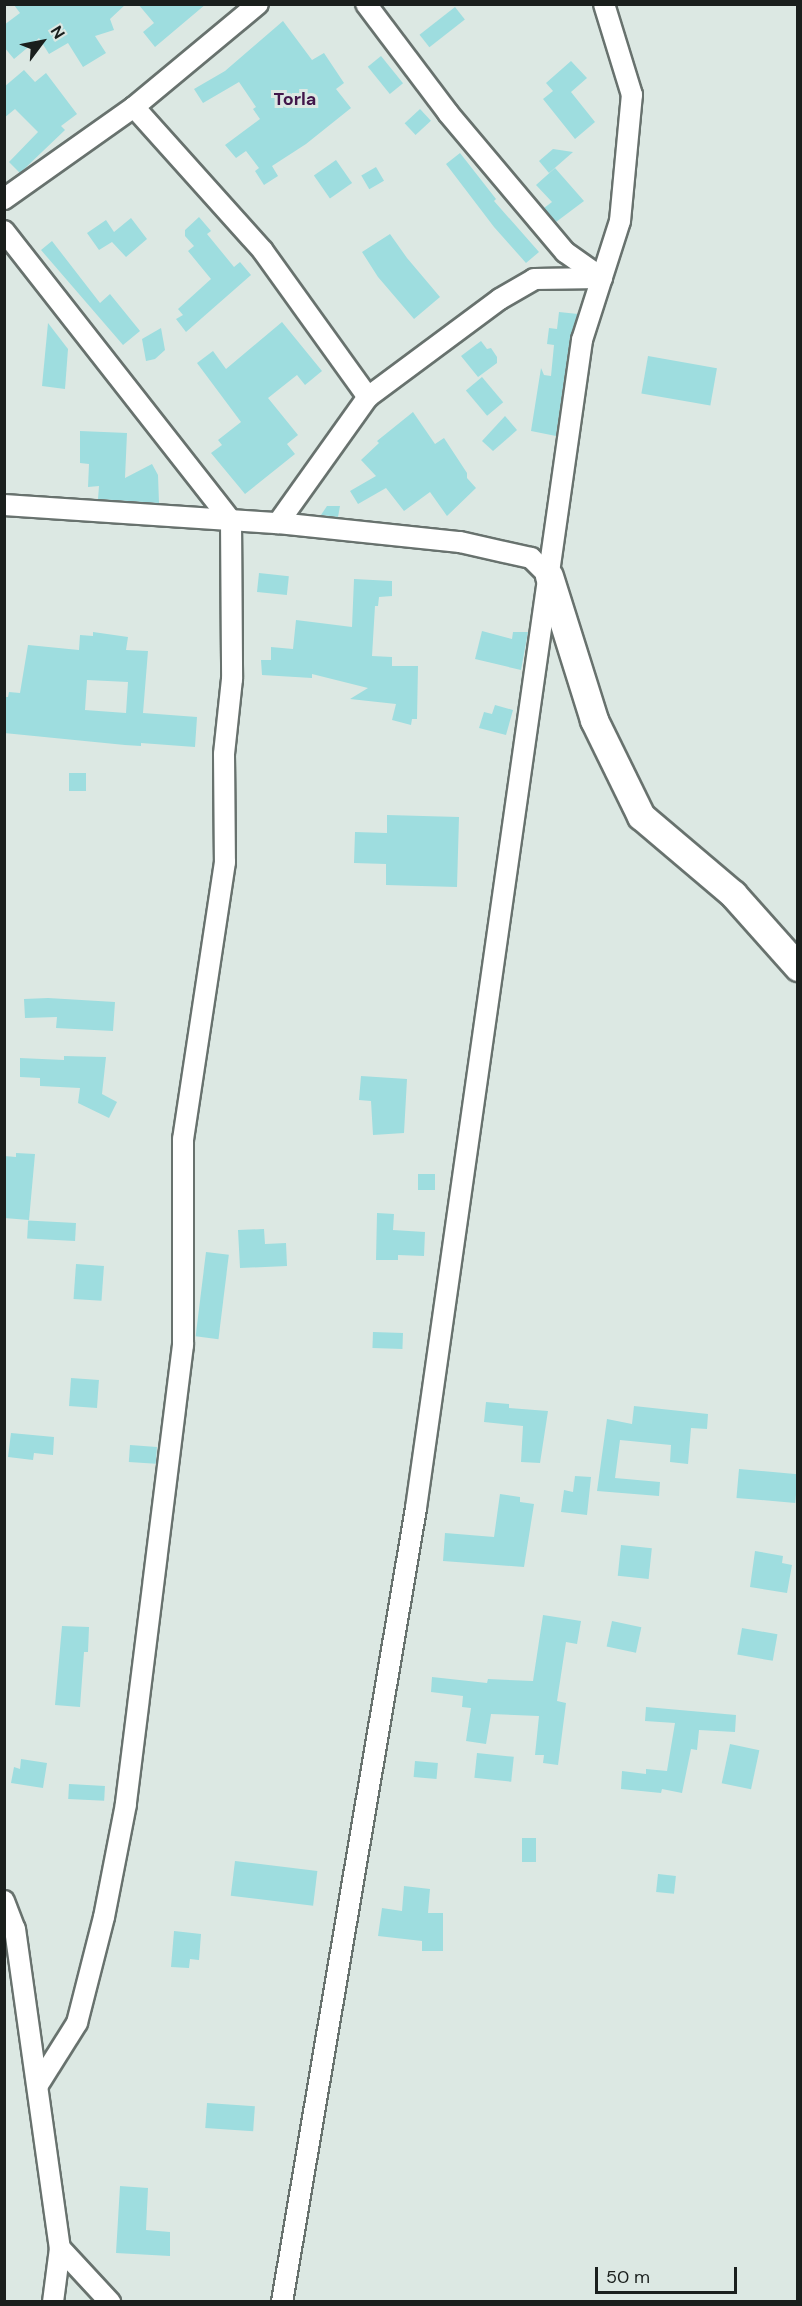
<!DOCTYPE html>
<style>
body{margin:0}
#map{position:relative;width:802px;height:2306px;overflow:hidden;background:#dce8e3;font-family:"DM Sans",sans-serif}
div>[style]{position:absolute}
.building>*{inset:0;background:#9edddf;transform-origin:0 0}
.roads{filter:drop-shadow(2px 0 #68726e) drop-shadow(-2px 0 #68726e) drop-shadow(0 2px #68726e) drop-shadow(0 -2px #68726e)}
.street>*{height:20px;margin:-10px;padding:0 10px;transform-origin:10px;border-radius:10px;background:#fff}
.secondary>*{height:27px;margin:-13.5px;padding:0 13.5px;transform-origin:13.5px;border-radius:13.5px;background:#fff}
span{translate:-50% -50%;white-space:nowrap;text-align:center;line-height:1.15;-webkit-text-stroke:6px #dce8e3;paint-order:stroke}
.quarter-label{font-size:18px;color:#41164a;font-weight:700}
.frame{position:absolute;inset:0;border:6px solid #1a1f1d;pointer-events:none}
.north{position:absolute;left:12px;top:12px;width:60px;height:60px;-webkit-text-stroke:4px #dce8e3;paint-order:stroke;rotate:58deg;font-size:16px;font-weight:700;line-height:24px;text-align:center;color:#1a1f1d}
.north::after{content:'';display:block;margin:auto;width:21px;height:27px;background:#1a1f1d;clip-path:polygon(50% 0,100% 100%,50% 72%,0 100%)}
.scale{position:absolute;left:595px;top:2267px;width:142px;height:27px;box-sizing:border-box;border:3px solid #1a1f1d;border-top:0;padding-left:8px;font-size:18px;line-height:21px;white-space:nowrap;color:#1a1f1d;-webkit-text-stroke:4px #dce8e3;paint-order:stroke}
</style>
<div id="map">
<div class="building">
<i style="clip-path:polygon(126px 4px,110px 19px,114px 30px,95px 36px,106px 53px,83px 67px,68px 43px,49px 54px,39px 38px,14px 59px,4px 47px,4px 25px,20px 13px,14px 5px)"></i>
<i style="clip-path:polygon(138px 4px,206px 4px,155px 47px,143px 32px,154px 23px)"></i>
<i style="left:455px;top:7px;width:16px;height:45px;rotate:52deg"></i>
<i style="clip-path:polygon(283px 21px,312px 60px,324px 53px,344px 83px,336px 89px,351px 108px,306px 144px,272px 166px,278px 176px,264px 185px,255px 171px,259px 168px,246px 151px,236px 158px,225px 145px,260px 119px,253px 109px,256px 107px,239px 82px,203px 103px,194px 89px,225px 71px)"></i>
<i style="left:381px;top:56px;width:35px;height:17px;rotate:51deg"></i>
<i style="clip-path:polygon(571px 61px,587px 78px,571px 92px,595px 122px,575px 139px,543px 99px,553px 91px,546px 83px)"></i>
<i style="clip-path:polygon(24px 70px,35px 82px,46px 73px,77px 114px,61px 126px,65px 130px,20px 173px,9px 162px,38px 132px,15px 109px,4px 118px,4px 87px)"></i>
<i style="left:420px;top:109px;width:16px;height:21px;rotate:47deg"></i>
<i style="clip-path:polygon(553px 149px,573px 152px,549px 173px,539px 161px)"></i>
<i style="clip-path:polygon(460px 153px,496px 199px,494px 201px,539px 252px,526px 263px,494px 227px,446px 164px)"></i>
<i style="left:336px;top:160px;width:28px;height:27px;rotate:55deg"></i>
<i style="left:376px;top:167px;width:16px;height:17px;rotate:60deg"></i>
<i style="clip-path:polygon(555px 168px,584px 201px,556px 222px,544px 208px,552px 202px,536px 185px)"></i>
<i style="clip-path:polygon(199px 217px,211px 231px,207px 234px,234px 267px,240px 262px,251px 275px,186px 332px,176px 319px,183px 315px,178px 309px,211px 279px,188px 251px,194px 246px,185px 236px,185px 230px)"></i>
<i style="clip-path:polygon(131px 218px,147px 239px,126px 257px,112px 242px,99px 250px,87px 233px,106px 220px,114px 232px)"></i>
<i style="clip-path:polygon(390px 234px,407px 258px,440px 297px,414px 319px,378px 277px,362px 252px)"></i>
<i style="clip-path:polygon(52px 241px,100px 303px,110px 294px,140px 331px,123px 345px,41px 250px)"></i>
<i style="clip-path:polygon(559px 312px,578px 314px,570px 338px,556px 436px,531px 431px,541px 368px,544px 375px,551px 376px,554px 345px,547px 344px,549px 328px,557px 329px)"></i>
<i style="clip-path:polygon(282px 322px,322px 371px,305px 385px,297px 375px,268px 398px,298px 435px,287px 444px,295px 454px,245px 494px,211px 453px,222px 445px,218px 440px,241px 422px,197px 363px,213px 351px,226px 369px)"></i>
<i style="clip-path:polygon(48px 323px,68px 349px,65px 389px,42px 386px)"></i>
<i style="clip-path:polygon(161px 328px,165px 350px,155px 359px,146px 361px,142px 339px)"></i>
<i style="clip-path:polygon(481px 341px,487px 349px,491px 348px,497px 357px,497px 363px,478px 377px,461px 356px)"></i>
<i style="left:648px;top:356px;width:70px;height:38px;rotate:10deg"></i>
<i style="left:482px;top:377px;width:33px;height:21px;rotate:50deg"></i>
<i style="clip-path:polygon(413px 412px,435px 444px,444px 438px,467px 473px,467px 478px,476px 488px,447px 516px,430px 492px,404px 511px,386px 488px,358px 504px,350px 491px,376px 476px,361px 460px,379px 443px,377px 441px)"></i>
<i style="clip-path:polygon(505px 416px,517px 430px,493px 451px,482px 441px)"></i>
<i style="clip-path:polygon(80px 431px,127px 433px,125px 478px,152px 464px,158px 475px,159px 503px,98px 499px,99px 486px,88px 487px,89px 464px,80px 463px)"></i>
<i style="clip-path:polygon(327px 506px,340px 506px,338px 517px,321px 515px)"></i>
<i style="left:259px;top:573px;width:30px;height:19px;rotate:6deg"></i>
<i style="clip-path:polygon(354px 579px,392px 581px,392px 596px,379px 597px,378px 606px,375px 606px,372px 656px,392px 657px,392px 666px,418px 666px,417px 719px,412px 719px,411px 725px,392px 720px,396px 704px,350px 699px,368px 688px,312px 674px,312px 678px,262px 675px,261px 660px,271px 660px,271px 647px,293px 649px,296px 620px,352px 627px)"></i>
<i style="clip-path:polygon(482px 631px,512px 639px,513px 632px,528px 632px,521px 670px,475px 659px)"></i>
<i style="clip-path:polygon(evenodd,93px 632px,128px 637px,126px 650px,148px 651px,143px 713px,197px 717px,195px 747px,141px 743px,141px 746px,125px 745px,4px 733px,4px 697px,8px 697px,9px 692px,20px 693px,28px 645px,79px 650px,80px 635px,93px 636px,93px 632px,87px 680px,128px 682px,126px 713px,85px 710px,87px 680px)"></i>
<i style="clip-path:polygon(495px 705px,513px 710px,506px 735px,479px 728px,484px 712px,492px 714px)"></i>
<i style="left:69px;top:773px;width:17px;height:18px"></i>
<i style="clip-path:polygon(387px 815px,459px 817px,457px 887px,386px 885px,386px 864px,354px 863px,355px 832px,387px 833px)"></i>
<i style="clip-path:polygon(48px 998px,115px 1002px,113px 1031px,56px 1028px,57px 1017px,25px 1018px,24px 999px)"></i>
<i style="clip-path:polygon(64px 1056px,106px 1057px,102px 1094px,117px 1102px,109px 1118px,78px 1103px,80px 1088px,40px 1086px,40px 1078px,20px 1077px,20px 1058px,64px 1060px)"></i>
<i style="clip-path:polygon(361px 1076px,407px 1079px,404px 1133px,373px 1135px,371px 1101px,359px 1100px)"></i>
<i style="clip-path:polygon(16px 1153px,35px 1154px,29px 1220px,4px 1218px,4px 1156px,16px 1157px)"></i>
<i style="left:418px;top:1174px;width:17px;height:16px"></i>
<i style="clip-path:polygon(377px 1213px,394px 1214px,393px 1230px,425px 1232px,424px 1256px,398px 1255px,398px 1260px,376px 1260px)"></i>
<i style="left:76px;top:1223px;width:18px;height:48px;rotate:93deg"></i>
<i style="clip-path:polygon(264px 1229px,265px 1244px,286px 1243px,287px 1266px,240px 1268px,238px 1230px)"></i>
<i style="left:206px;top:1252px;width:23px;height:85px;rotate:7deg"></i>
<i style="left:76px;top:1264px;width:28px;height:35px;rotate:4deg"></i>
<i style="left:373px;top:1332px;width:30px;height:16px;rotate:2deg"></i>
<i style="left:71px;top:1378px;width:28px;height:28px;rotate:4deg"></i>
<i style="clip-path:polygon(486px 1402px,509px 1404px,509px 1408px,548px 1411px,540px 1463px,521px 1462px,523px 1426px,484px 1422px)"></i>
<i style="clip-path:polygon(634px 1406px,708px 1414px,707px 1429px,691px 1428px,688px 1464px,670px 1462px,671px 1445px,620px 1440px,615px 1478px,660px 1482px,659px 1496px,597px 1491px,607px 1419px,632px 1424px)"></i>
<i style="clip-path:polygon(11px 1433px,54px 1437px,53px 1455px,34px 1453px,33px 1460px,8px 1457px)"></i>
<i style="left:130px;top:1445px;width:27px;height:17px;rotate:4deg"></i>
<i style="left:739px;top:1469px;width:59px;height:29px;rotate:5deg"></i>
<i style="clip-path:polygon(575px 1476px,591px 1477px,587px 1515px,561px 1512px,564px 1490px,573px 1492px)"></i>
<i style="clip-path:polygon(500px 1494px,520px 1497px,520px 1502px,534px 1504px,524px 1567px,443px 1561px,445px 1533px,494px 1537px)"></i>
<i style="left:621px;top:1545px;width:31px;height:31px;rotate:6deg"></i>
<i style="clip-path:polygon(755px 1551px,783px 1556px,782px 1563px,792px 1565px,787px 1593px,750px 1587px)"></i>
<i style="clip-path:polygon(543px 1615px,581px 1621px,577px 1644px,566px 1642px,557px 1701px,566px 1703px,558px 1765px,543px 1763px,544px 1755px,535px 1755px,539px 1716px,491px 1714px,486px 1744px,466px 1741px,471px 1708px,462px 1707px,463px 1696px,431px 1692px,432px 1677px,487px 1683px,488px 1679px,533px 1681px)"></i>
<i style="left:612px;top:1621px;width:30px;height:26px;rotate:12deg"></i>
<i style="clip-path:polygon(62px 1626px,89px 1627px,88px 1652px,84px 1652px,80px 1707px,55px 1705px)"></i>
<i style="left:742px;top:1628px;width:36px;height:27px;rotate:10deg"></i>
<i style="clip-path:polygon(646px 1707px,736px 1715px,735px 1732px,699px 1730px,697px 1750px,691px 1749px,682px 1793px,662px 1789px,661px 1793px,621px 1789px,622px 1771px,646px 1774px,646px 1769px,667px 1771px,675px 1723px,645px 1721px)"></i>
<i style="left:730px;top:1744px;width:30px;height:40px;rotate:12deg"></i>
<i style="left:477px;top:1753px;width:37px;height:25px;rotate:6deg"></i>
<i style="clip-path:polygon(21px 1759px,47px 1763px,43px 1788px,11px 1783px,14px 1767px,20px 1769px)"></i>
<i style="left:415px;top:1761px;width:23px;height:16px;rotate:5deg"></i>
<i style="left:69px;top:1784px;width:36px;height:15px;rotate:3deg"></i>
<i style="left:522px;top:1838px;width:14px;height:24px"></i>
<i style="left:235px;top:1861px;width:83px;height:35px;rotate:7deg"></i>
<i style="left:658px;top:1874px;width:18px;height:18px;rotate:6deg"></i>
<i style="clip-path:polygon(404px 1886px,430px 1889px,428px 1913px,443px 1913px,443px 1951px,422px 1951px,422px 1941px,378px 1936px,382px 1908px,402px 1911px)"></i>
<i style="clip-path:polygon(174px 1931px,201px 1934px,199px 1960px,190px 1959px,189px 1968px,171px 1967px)"></i>
<i style="left:207px;top:2103px;width:48px;height:25px;rotate:4deg"></i>
<i style="clip-path:polygon(120px 2186px,148px 2188px,146px 2230px,170px 2232px,170px 2256px,116px 2253px)"></i>
</div>
<div class="roads">
<div class="street">
<i style="left:366px;top:4px;width:136px;rotate:53deg"></i>
<i style="left:448px;top:113px;width:182px;rotate:49.9deg"></i>
<i style="left:565px;top:252px;width:45px;rotate:35.1deg"></i>
<i style="left:134px;top:107px;width:193px;rotate:48.1deg"></i>
<i style="left:263px;top:251px;width:180px;rotate:54.3deg"></i>
<i style="left:4px;top:199px;width:159px;rotate:-35.3deg"></i>
<i style="left:134px;top:107px;width:161px;rotate:-39.7deg"></i>
<i style="left:4px;top:231px;width:367px;rotate:51.9deg"></i>
<i style="left:231px;top:520px;width:159px;rotate:89.6deg"></i>
<i style="left:232px;top:679px;width:75px;rotate:96.1deg"></i>
<i style="left:224px;top:754px;width:108px;rotate:89.5deg"></i>
<i style="left:225px;top:862px;width:280px;rotate:98.6deg"></i>
<i style="left:183px;top:1139px;width:206px;rotate:90deg"></i>
<i style="left:183px;top:1345px;width:463px;rotate:97.1deg"></i>
<i style="left:126px;top:1804px;width:115px;rotate:101deg"></i>
<i style="left:104px;top:1917px;width:109px;rotate:104.3deg"></i>
<i style="left:77px;top:2023px;width:73px;rotate:122.2deg"></i>
<i style="left:4px;top:505px;width:275px;rotate:3.8deg"></i>
<i style="left:278px;top:523px;width:183px;rotate:6deg"></i>
<i style="left:460px;top:542px;width:73px;rotate:12.7deg"></i>
<i style="left:531px;top:558px;width:25px;rotate:45deg"></i>
<i style="left:278px;top:523px;width:155px;rotate:-54.5deg"></i>
<i style="left:368px;top:397px;width:164px;rotate:-36.6deg"></i>
<i style="left:500px;top:299px;width:39px;rotate:-30deg"></i>
<i style="left:534px;top:279px;width:68px;rotate:-0.8deg"></i>
<i style="left:4px;top:1901px;width:30px;rotate:69deg"></i>
<i style="left:15px;top:1929px;width:322px;rotate:82deg"></i>
<i style="left:60px;top:2248px;width:74px;rotate:47.2deg"></i>
<i style="left:53px;top:2302px;width:54px;rotate:-82.6deg"></i>
<i style="left:282px;top:2302px;width:805px;rotate:-80.42deg"></i>
<i style="left:416px;top:1508px;width:1180px;rotate:-81.91deg"></i>
<i style="left:582px;top:340px;width:125px;rotate:-72.3deg"></i>
<i style="left:620px;top:221px;width:127px;rotate:-84.6deg"></i>
<i style="left:632px;top:95px;width:95px;rotate:-107.1deg"></i>
</div>
<div class="secondary">
<i style="left:549px;top:576px;width:151px;rotate:72.6deg"></i>
<i style="left:594px;top:720px;width:107px;rotate:63.9deg"></i>
<i style="left:641px;top:816px;width:121px;rotate:40.3deg"></i>
<i style="left:733px;top:894px;width:98px;rotate:48.3deg"></i>
</div>
</div>
<div class="quarter-label">
<span style="left:295px;top:99px">Torla</span>
</div>
<div class="frame"></div>
<div class="north">N</div>
<div class="scale">50 m</div>
</div>
